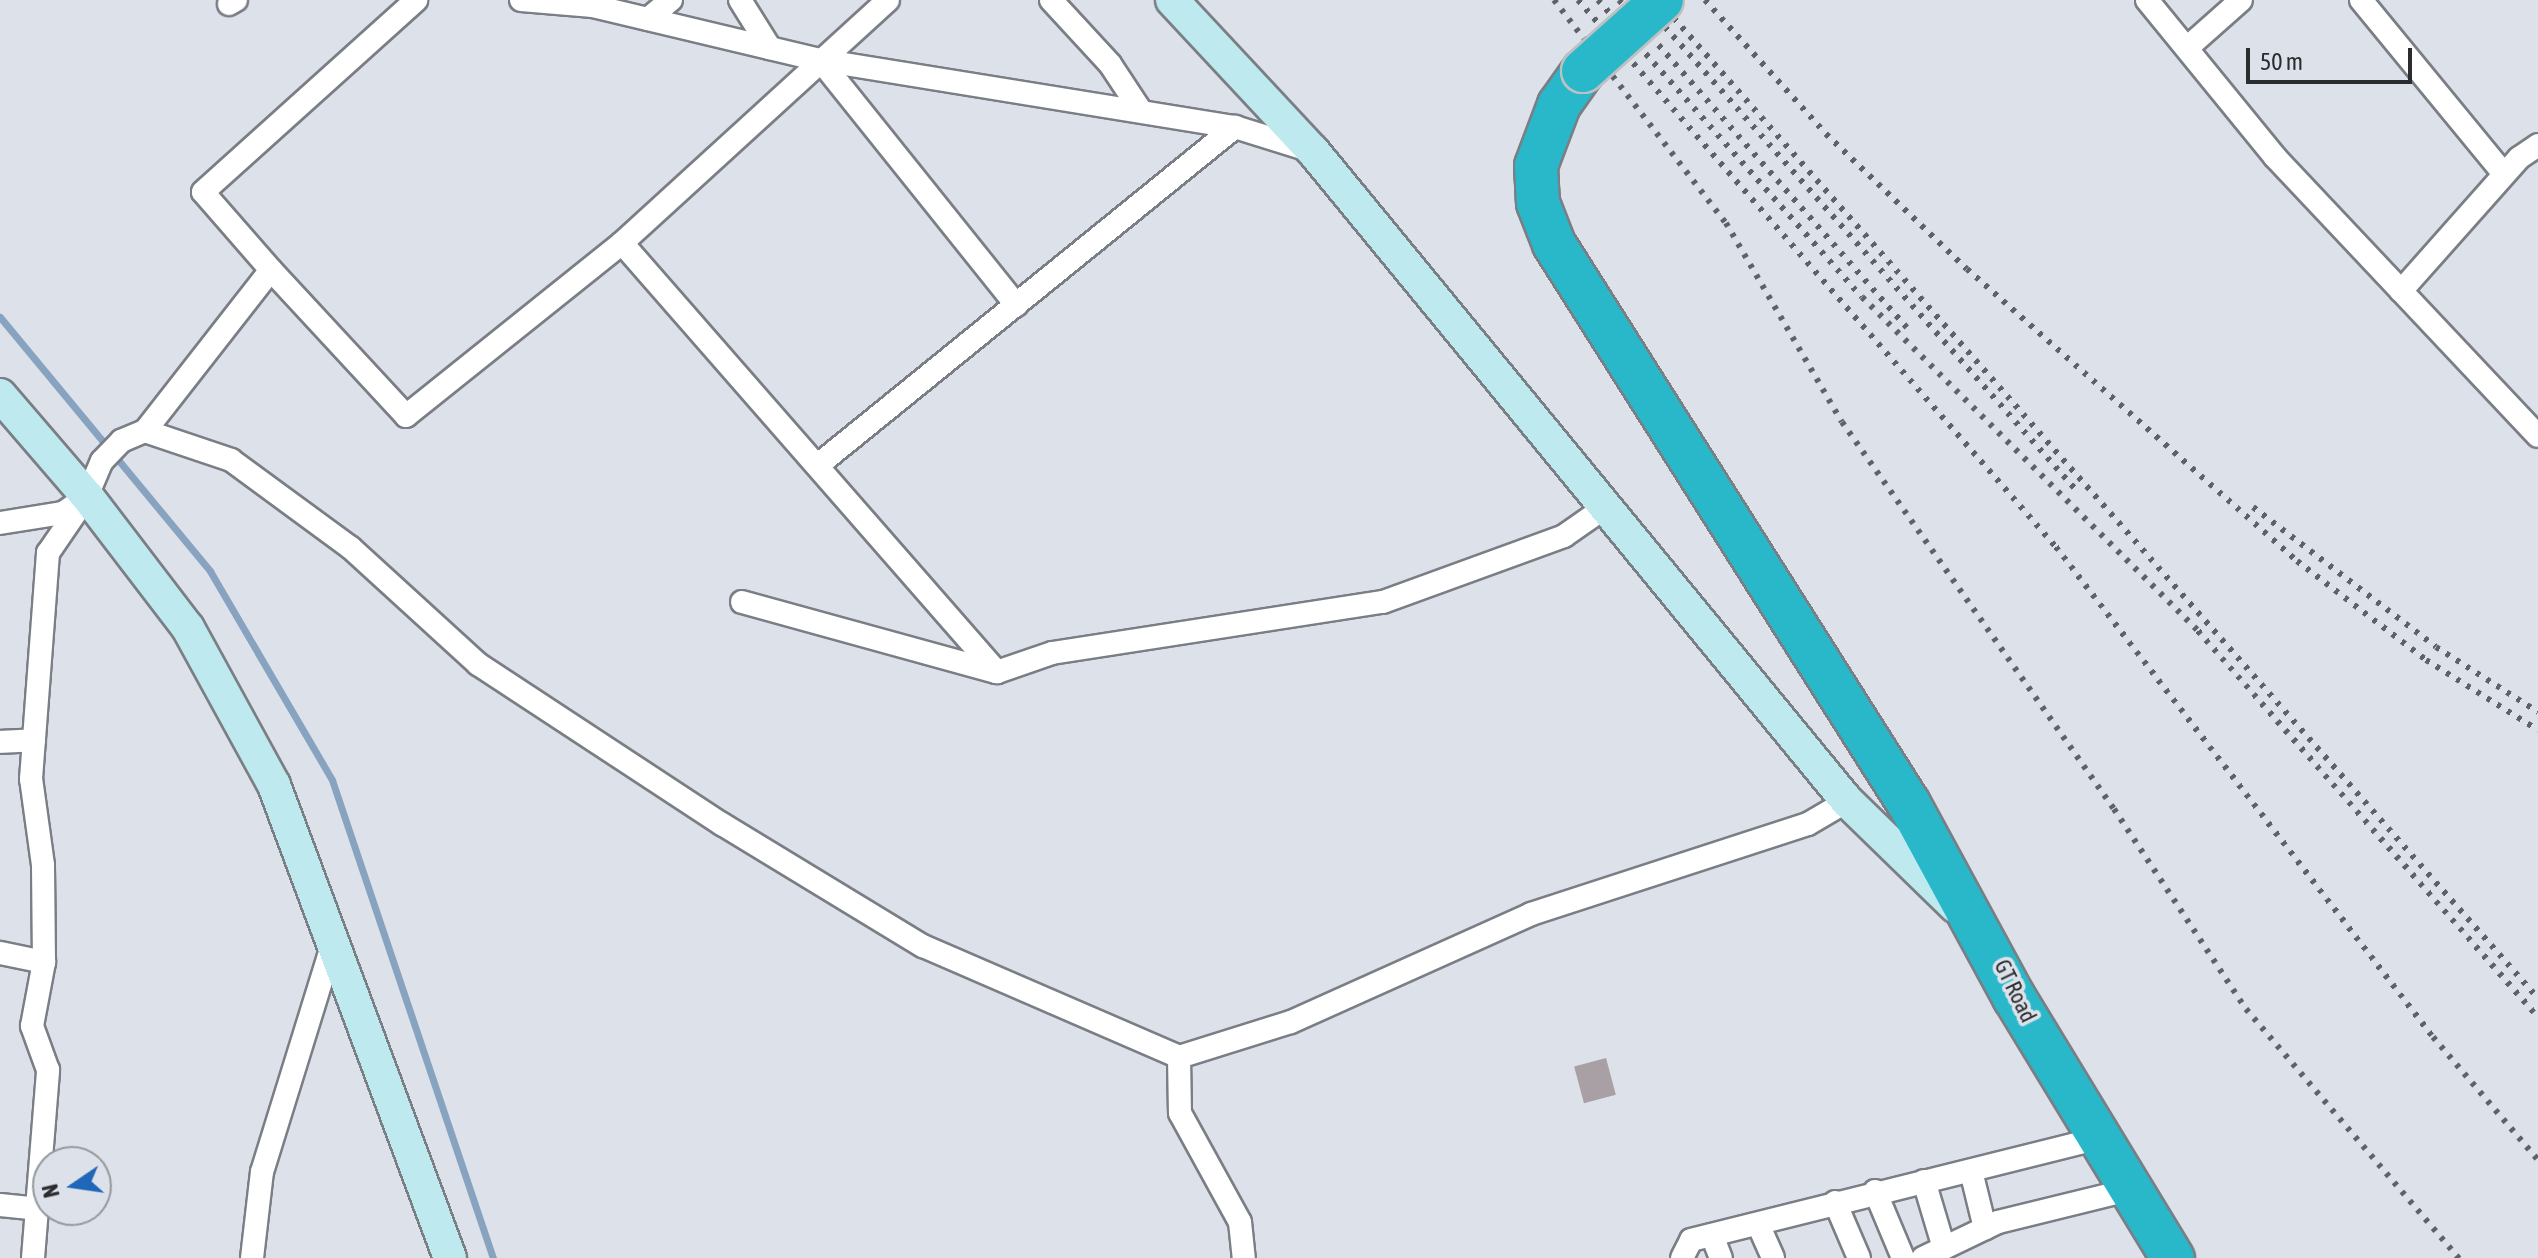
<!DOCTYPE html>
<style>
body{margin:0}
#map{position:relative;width:2538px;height:1258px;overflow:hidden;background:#dde1e9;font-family:"Asap Condensed",sans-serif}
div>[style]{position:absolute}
.stream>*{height:7px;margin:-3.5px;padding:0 3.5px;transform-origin:3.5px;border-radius:3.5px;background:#87a3c0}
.building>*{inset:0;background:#a8a0a4;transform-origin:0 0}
.roads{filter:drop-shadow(2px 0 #7a7e85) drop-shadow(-2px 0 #7a7e85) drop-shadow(0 2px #7a7e85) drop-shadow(0 -2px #7a7e85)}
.street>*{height:22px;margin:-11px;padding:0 11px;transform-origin:11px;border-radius:11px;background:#fff}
.secondary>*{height:32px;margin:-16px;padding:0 16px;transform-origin:16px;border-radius:16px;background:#beeaef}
.highway>*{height:42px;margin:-21px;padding:0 21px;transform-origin:21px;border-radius:21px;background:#28b8ca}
.rail>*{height:6px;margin-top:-3px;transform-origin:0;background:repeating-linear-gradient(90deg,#5f6166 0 4px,transparent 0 12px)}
.bridges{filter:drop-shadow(2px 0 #bfc0c1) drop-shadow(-2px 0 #bfc0c1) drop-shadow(0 2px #bfc0c1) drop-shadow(0 -2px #bfc0c1)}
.highway-bridge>*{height:42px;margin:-21px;padding:0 21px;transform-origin:21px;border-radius:21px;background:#28b8ca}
span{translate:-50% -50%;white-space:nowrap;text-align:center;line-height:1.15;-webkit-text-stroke:7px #dde1e9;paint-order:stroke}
.street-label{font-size:22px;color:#2a2c2f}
.north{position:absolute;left:32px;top:1146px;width:80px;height:80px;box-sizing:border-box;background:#dde1e9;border:2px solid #95999f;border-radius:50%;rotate:257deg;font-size:22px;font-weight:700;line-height:32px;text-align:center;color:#2a2c2f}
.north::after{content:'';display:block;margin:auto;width:28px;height:36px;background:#1f67b7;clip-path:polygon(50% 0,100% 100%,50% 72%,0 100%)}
.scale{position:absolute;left:2246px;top:48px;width:166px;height:36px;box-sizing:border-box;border:4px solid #2a2c2f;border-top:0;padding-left:10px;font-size:24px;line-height:28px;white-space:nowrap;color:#2a2c2f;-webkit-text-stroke:6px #dde1e9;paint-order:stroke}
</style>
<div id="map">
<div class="stream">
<i style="left:0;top:317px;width:330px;rotate:50.4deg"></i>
<i style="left:210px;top:571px;width:242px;rotate:59.7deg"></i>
<i style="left:332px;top:780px;width:504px;rotate:71.39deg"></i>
</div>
<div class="building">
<i style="left:1606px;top:1058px;width:38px;height:33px;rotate:75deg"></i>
</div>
<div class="roads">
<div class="street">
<i style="left:521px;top:0;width:72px;rotate:4.8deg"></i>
<i style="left:588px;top:0;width:8px;rotate:50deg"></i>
<i style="left:593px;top:6px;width:233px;rotate:13.4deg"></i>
<i style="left:820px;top:60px;width:420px;rotate:9.2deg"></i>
<i style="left:1235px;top:127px;width:77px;rotate:17.3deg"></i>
<i style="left:740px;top:0;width:57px;rotate:58deg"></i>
<i style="left:1051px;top:0;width:87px;rotate:47.3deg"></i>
<i style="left:1110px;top:64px;width:56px;rotate:56.6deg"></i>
<i style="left:2147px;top:0;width:203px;rotate:50.8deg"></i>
<i style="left:2275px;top:157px;width:383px;rotate:46.7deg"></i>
<i style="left:2361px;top:0;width:225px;rotate:50.6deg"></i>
<i style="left:229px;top:4px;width:8px;rotate:-30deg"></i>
<i style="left:648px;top:19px;width:30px;rotate:-40deg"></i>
<i style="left:2187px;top:48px;width:72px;rotate:-41.6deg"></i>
<i style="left:820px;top:60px;width:314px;rotate:51.3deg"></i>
<i style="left:622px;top:243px;width:570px;rotate:48.84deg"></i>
<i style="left:271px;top:270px;width:199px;rotate:47.2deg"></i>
<i style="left:406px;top:416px;width:277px;rotate:-38.7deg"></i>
<i style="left:622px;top:243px;width:360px;rotate:-42.4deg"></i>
<i style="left:2401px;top:291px;width:178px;rotate:-48.4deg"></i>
<i style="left:2519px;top:158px;width:23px;rotate:-34deg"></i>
<i style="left:145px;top:431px;width:204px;rotate:-52deg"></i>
<i style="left:271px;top:270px;width:103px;rotate:-131.1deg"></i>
<i style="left:203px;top:192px;width:287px;rotate:-42deg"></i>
<i style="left:818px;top:465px;width:537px;rotate:-39.03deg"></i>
<i style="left:0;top:523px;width:64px;rotate:-9deg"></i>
<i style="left:63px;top:513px;width:21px;rotate:-35deg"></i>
<i style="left:742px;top:602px;width:264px;rotate:15.4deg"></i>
<i style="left:997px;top:672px;width:58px;rotate:-19.1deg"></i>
<i style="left:1052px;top:653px;width:335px;rotate:-8.8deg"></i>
<i style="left:1383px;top:602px;width:193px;rotate:-20deg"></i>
<i style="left:1564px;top:536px;width:52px;rotate:-34.9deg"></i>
<i style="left:0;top:742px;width:34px;rotate:-3deg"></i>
<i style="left:0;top:953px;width:45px;rotate:11.6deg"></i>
<i style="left:1179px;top:1057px;width:56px;rotate:89deg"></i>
<i style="left:1180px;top:1113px;width:124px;rotate:61.2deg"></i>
<i style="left:1240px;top:1222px;width:36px;rotate:84deg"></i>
<i style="left:1971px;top:1171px;width:59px;rotate:76.2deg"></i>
<i style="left:1924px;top:1181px;width:70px;rotate:73.4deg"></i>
<i style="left:1875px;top:1191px;width:73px;rotate:67.3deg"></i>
<i style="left:1835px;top:1202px;width:61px;rotate:66.8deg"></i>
<i style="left:0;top:1205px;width:40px;rotate:5.7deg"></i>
<i style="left:1758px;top:1224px;width:37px;rotate:66deg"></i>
<i style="left:1712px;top:1235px;width:25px;rotate:69deg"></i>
<i style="left:33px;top:1258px;width:189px;rotate:-85.4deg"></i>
<i style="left:48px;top:1070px;width:47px;rotate:-110deg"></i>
<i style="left:32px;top:1026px;width:65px;rotate:-79.4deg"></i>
<i style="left:44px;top:962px;width:97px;rotate:-90.6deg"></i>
<i style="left:43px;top:865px;width:87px;rotate:-97.9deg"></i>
<i style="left:31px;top:779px;width:227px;rotate:-85.7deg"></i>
<i style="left:48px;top:553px;width:69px;rotate:-55.6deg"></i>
<i style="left:87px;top:496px;width:38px;rotate:-67deg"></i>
<i style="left:102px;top:461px;width:28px;rotate:-46deg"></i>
<i style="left:121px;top:441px;width:26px;rotate:-23deg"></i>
<i style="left:145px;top:431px;width:91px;rotate:18.6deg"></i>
<i style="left:231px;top:460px;width:149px;rotate:36.3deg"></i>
<i style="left:351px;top:548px;width:172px;rotate:42.4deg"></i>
<i style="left:478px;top:664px;width:292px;rotate:33.3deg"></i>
<i style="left:722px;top:824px;width:235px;rotate:31.3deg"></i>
<i style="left:923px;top:946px;width:279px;rotate:23.4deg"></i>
<i style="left:1179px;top:1057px;width:117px;rotate:-17.4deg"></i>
<i style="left:1291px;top:1022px;width:263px;rotate:-24.2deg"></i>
<i style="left:1531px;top:914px;width:291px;rotate:-18deg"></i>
<i style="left:1808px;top:824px;width:45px;rotate:-30.5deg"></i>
<i style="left:252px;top:1258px;width:87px;rotate:-83.4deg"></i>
<i style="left:262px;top:1172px;width:240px;rotate:-72.8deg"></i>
<i style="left:1682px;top:1258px;width:20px;rotate:-63deg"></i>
<i style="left:1691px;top:1240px;width:422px;rotate:-14deg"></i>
<i style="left:1923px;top:1258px;width:83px;rotate:-25.6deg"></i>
<i style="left:1998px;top:1222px;width:138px;rotate:-13.8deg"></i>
</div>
<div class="secondary">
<i style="left:1172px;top:0;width:207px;rotate:47deg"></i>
<i style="left:1313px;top:151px;width:841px;rotate:50.6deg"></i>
<i style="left:1847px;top:801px;width:151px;rotate:44.2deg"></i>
<i style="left:0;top:395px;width:133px;rotate:49.3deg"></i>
<i style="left:87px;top:496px;width:166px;rotate:52.6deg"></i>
<i style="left:188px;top:628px;width:179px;rotate:61.3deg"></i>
<i style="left:274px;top:785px;width:505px;rotate:69.59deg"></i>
</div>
<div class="highway">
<i style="left:1583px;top:71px;width:42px;rotate:125.2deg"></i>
<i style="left:1559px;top:105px;width:65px;rotate:110.7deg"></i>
<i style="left:1536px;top:166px;width:37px;rotate:87deg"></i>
<i style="left:1538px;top:203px;width:44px;rotate:68.7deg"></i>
<i style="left:1554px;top:244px;width:663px;rotate:57.63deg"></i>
<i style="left:1909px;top:804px;width:220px;rotate:61.5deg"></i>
<i style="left:2014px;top:997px;width:306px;rotate:58.7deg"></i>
</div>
</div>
<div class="rail">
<i style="left:1554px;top:0;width:282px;rotate:52.4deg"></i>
<i style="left:1726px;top:223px;width:230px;rotate:59.8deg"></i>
<i style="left:1842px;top:422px;width:473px;rotate:54.9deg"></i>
<i style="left:2114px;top:809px;width:240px;rotate:56.6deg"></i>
<i style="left:2246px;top:1009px;width:328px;rotate:49.5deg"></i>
<i style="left:1578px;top:0;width:726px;rotate:48.85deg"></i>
<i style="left:2056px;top:547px;width:618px;rotate:52.43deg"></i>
<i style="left:2433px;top:1037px;width:162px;rotate:49.5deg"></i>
<i style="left:1598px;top:0;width:397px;rotate:48.4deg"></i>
<i style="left:1862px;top:297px;width:474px;rotate:44.8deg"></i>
<i style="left:2198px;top:631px;width:514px;rotate:48.63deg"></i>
<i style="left:1619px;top:0;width:436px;rotate:48.7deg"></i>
<i style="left:1641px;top:0;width:655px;rotate:48.4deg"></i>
<i style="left:1658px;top:0;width:1331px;rotate:48.6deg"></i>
<i style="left:1705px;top:0;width:181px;rotate:47.9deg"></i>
<i style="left:1826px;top:134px;width:195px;rotate:43.8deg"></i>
<i style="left:1967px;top:269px;width:441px;rotate:41.5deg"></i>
<i style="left:2297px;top:561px;width:163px;rotate:37.5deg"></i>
<i style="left:2426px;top:660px;width:132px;rotate:32deg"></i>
<i style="left:2253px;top:507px;width:230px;rotate:37.4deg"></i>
<i style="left:2436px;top:647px;width:121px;rotate:32.5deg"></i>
</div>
<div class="bridges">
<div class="highway-bridge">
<i style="left:1583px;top:71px;width:106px;rotate:-41.9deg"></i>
</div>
</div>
<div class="street-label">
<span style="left:2015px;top:991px;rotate:64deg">GT Road</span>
</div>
<div class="north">N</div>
<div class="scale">50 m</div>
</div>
